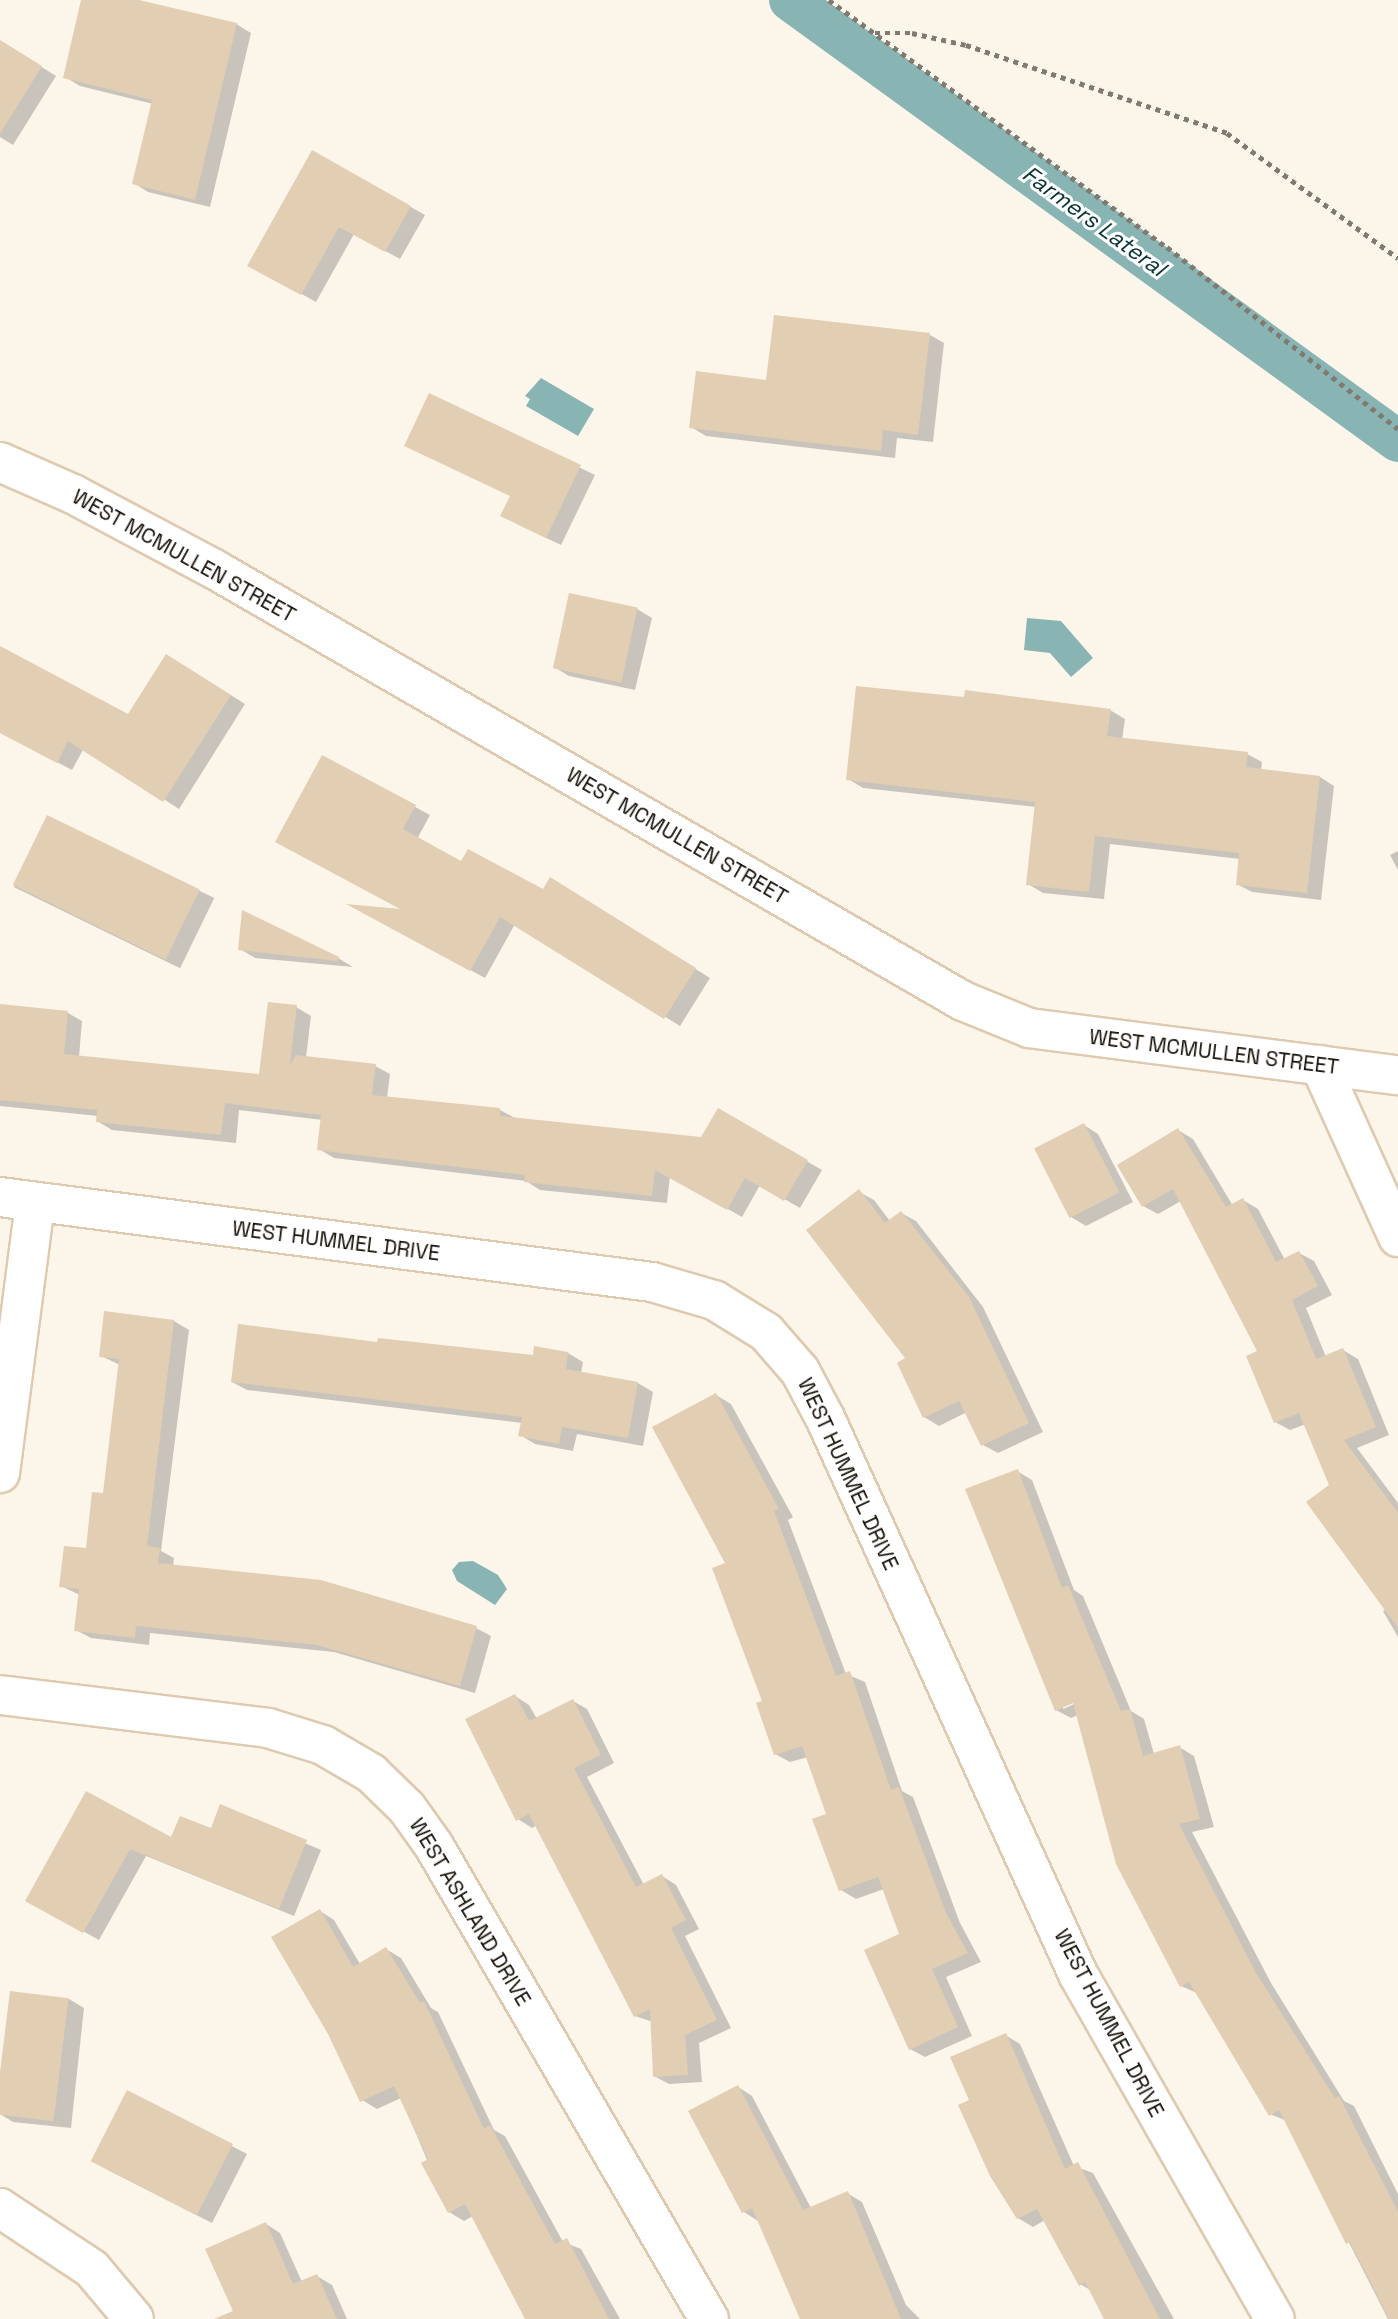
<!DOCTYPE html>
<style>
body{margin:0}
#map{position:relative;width:1398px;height:2319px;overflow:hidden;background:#fcf5ea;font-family:"Space Grotesk",sans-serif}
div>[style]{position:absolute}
.water>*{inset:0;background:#89b4b4}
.shadow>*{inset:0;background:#0003;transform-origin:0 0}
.canal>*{height:42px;margin:-21px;padding:0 21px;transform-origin:21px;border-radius:21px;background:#89b4b4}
.building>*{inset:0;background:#e1ceb3;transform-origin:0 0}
.path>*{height:4.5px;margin-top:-2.25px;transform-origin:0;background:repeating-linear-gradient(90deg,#807a70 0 5px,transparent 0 10px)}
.roads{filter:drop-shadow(2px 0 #ddcab0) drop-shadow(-2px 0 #ddcab0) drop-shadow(0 2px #ddcab0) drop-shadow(0 -2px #ddcab0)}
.minor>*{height:38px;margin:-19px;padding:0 19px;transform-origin:19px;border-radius:19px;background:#fff}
span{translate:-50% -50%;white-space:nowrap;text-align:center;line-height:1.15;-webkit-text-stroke:6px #fff;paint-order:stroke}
.street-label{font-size:21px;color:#130d04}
.water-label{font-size:23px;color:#093536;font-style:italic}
</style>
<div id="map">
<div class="water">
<i style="clip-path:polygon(541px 378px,594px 409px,578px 436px,526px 406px,530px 399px,525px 396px)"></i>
<i style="clip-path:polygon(1027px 618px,1061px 621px,1093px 658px,1071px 677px,1050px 653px,1024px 650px)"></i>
<i style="clip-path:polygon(473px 1561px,498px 1575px,507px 1589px,495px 1605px,457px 1581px,452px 1570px,459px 1562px)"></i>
</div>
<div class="shadow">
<i style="clip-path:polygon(83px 0,131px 0,236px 24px,251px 33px,210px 207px,148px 192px,134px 183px,153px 104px,80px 86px,65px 77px)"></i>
<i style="clip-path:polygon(0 41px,56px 76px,13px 145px,0 137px)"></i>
<i style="clip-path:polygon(313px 152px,425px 215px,400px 259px,354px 234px,316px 302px,250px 265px)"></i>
<i style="clip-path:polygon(930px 335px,944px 343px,933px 442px,897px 438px,895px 458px,706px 436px,691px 427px,767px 382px)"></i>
<i style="clip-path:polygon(430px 395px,595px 475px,561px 545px,517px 524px,511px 496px)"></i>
<i style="clip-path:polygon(571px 595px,637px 609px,652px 618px,635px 690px,569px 676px,554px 667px)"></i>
<i style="clip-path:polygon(0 648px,129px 716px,181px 664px,245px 704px,179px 809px,84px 748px,72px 770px,0 732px)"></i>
<i style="clip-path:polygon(1110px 710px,1125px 719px,1122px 740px,1247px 754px,1262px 762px,1261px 771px,1320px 777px,1334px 786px,1321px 900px,1252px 892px,1237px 884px,1240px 859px,1110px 844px,1104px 899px,1043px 893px,1028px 884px,1036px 807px,863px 788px,848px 779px)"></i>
<i style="clip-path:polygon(323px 757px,430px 815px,417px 839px,462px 863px,543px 891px,565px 888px,710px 978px,680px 1026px,515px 924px,485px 978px,354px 907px,407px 911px)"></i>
<i style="left:48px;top:817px;width:185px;height:78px;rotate:26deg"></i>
<i style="clip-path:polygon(1398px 851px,1398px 870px,1390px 855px)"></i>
<i style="clip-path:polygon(240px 949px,338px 958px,353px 967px,255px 958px)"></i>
<i style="clip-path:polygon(0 1006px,68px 1013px,82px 1021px,79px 1057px,261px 1076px,296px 1007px,311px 1016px,306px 1058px,375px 1066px,390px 1074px,387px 1098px,500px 1110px,515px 1118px,702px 1139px,719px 1111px,822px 1170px,800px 1208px,760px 1185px,742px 1217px,670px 1176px,667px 1203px,540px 1190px,526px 1181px,334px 1158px,319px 1149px,322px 1120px,239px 1110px,236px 1143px,112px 1130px,97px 1121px,98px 1116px,0 1106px)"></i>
<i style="clip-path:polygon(1084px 1125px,1098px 1134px,1133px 1202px,1086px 1226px,1071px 1217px)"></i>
<i style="clip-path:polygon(1178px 1130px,1193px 1139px,1233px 1206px,1243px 1200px,1258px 1209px,1285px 1260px,1299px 1253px,1314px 1261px,1332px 1295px,1306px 1308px,1326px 1357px,1343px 1350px,1358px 1359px,1389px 1435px,1357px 1448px,1398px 1503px,1398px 1637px,1383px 1611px,1387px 1609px,1306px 1424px,1290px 1430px,1275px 1422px,1260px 1352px,1181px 1201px,1158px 1214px,1143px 1206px)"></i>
<i style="clip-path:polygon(859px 1192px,874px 1200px,890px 1221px,901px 1213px,916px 1221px,983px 1307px,1043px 1432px,998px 1453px,983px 1445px,967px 1412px,939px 1426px,924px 1417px)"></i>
<i style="clip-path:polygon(174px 1321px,189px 1330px,161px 1551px,174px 1558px,173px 1566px,476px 1628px,491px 1636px,475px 1693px,334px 1652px,150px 1633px,149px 1645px,91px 1638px,76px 1630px,80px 1595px,61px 1586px,87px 1550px,104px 1495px,120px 1365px,101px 1356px)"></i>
<i style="clip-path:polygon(379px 1344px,534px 1356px,536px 1348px,568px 1353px,583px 1362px,581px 1373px,638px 1383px,653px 1392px,643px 1446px,577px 1434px,573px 1451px,535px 1444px,520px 1435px,522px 1423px,247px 1390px,232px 1382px)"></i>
<i style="clip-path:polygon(716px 1395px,731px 1404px,793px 1517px,788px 1520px,846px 1674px,865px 1682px,902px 1791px,913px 1797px,960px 1923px,981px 1962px,946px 1977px,972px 2036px,925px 2057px,910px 2049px,901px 1935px,884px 1889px,856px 1899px,841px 1890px,828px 1815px,808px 1757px,790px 1762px,775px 1754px,728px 1564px)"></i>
<i style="clip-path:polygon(evenodd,1017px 1471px,1032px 1480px,1074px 1590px,1083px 1596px,1131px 1711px,1144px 1719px,1154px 1754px,1179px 1747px,1194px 1756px,1214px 1827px,1192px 1832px,1271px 1983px,1344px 2101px,1354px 2106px,1398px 2194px,1398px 2319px,1388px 2319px,1287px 2121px,1270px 2114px,1197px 1993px,1181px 1986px,1078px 1715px,1071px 1718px,1056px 1710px,1017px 1471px,1080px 1698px,1081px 1701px,1063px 1709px,1063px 1705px,1080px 1698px)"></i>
<i style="clip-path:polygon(515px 1696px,529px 1705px,537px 1719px,573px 1701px,587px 1709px,614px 1763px,587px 1777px,644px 1885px,662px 1876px,676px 1885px,699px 1929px,685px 1936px,731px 2028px,699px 2043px,702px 2082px,669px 2084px,654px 2076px,653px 2022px,635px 2016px,537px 1825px,532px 1828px,518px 1819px)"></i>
<i style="clip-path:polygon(87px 1793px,172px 1839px,212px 1830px,221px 1807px,321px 1850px,294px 1916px,146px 1856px,99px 1940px,27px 1900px)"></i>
<i style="clip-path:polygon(320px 1911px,334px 1920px,360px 1964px,386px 1949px,401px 1958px,431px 2008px,438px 2012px,494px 2130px,505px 2136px,563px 2242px,581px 2249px,620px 2319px,527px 2319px,473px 2216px,464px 2221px,449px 2212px,401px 2098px,377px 2109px,362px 2100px)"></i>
<i style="clip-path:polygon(11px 1993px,69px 1999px,84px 2008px,71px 2128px,13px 2122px,0 2114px)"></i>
<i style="clip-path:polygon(1005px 2035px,1020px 2044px,1074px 2166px,1093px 2173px,1174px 2319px,1106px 2319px,1092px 2291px,1080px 2284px,1045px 2220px,1033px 2227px,1018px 2218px,972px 2101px)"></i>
<i style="clip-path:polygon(738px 2087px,752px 2096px,811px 2208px,847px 2193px,862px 2202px,906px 2305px,920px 2319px,823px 2319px,758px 2221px,744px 2212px)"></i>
<i style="clip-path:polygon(128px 2092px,247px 2154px,212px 2223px,108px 2170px)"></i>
<i style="clip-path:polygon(266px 2224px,280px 2233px,302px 2282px,317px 2276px,332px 2285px,347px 2319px,239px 2319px)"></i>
</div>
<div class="canal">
<i style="left:790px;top:0;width:751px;rotate:35.95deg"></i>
</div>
<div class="building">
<i style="clip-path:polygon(81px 0,139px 0,237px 23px,195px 200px,132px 184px,152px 100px,63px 78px)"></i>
<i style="clip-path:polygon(0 40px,42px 66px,0 134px)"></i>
<i style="clip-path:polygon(312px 150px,411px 206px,385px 252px,339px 227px,301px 295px,247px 266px)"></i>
<i style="clip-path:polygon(774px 315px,930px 333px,918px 435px,883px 430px,881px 451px,689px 428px,696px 371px,766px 380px)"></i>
<i style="clip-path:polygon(429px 393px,581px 465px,546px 538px,500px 516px,510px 496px,404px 446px)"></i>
<i style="left:569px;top:593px;width:70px;height:77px;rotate:12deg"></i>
<i style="clip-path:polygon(0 646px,128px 714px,166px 654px,231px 695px,163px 802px,68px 741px,57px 763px,0 733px)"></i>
<i style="clip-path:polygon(856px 686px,964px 697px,965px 690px,1111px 709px,1107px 736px,1248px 752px,1246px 767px,1320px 776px,1307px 893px,1236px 885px,1239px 853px,1095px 836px,1089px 892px,1026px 885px,1035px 802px,846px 780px)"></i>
<i style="clip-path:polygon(322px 755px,416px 805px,403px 829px,461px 861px,468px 849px,543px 889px,550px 877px,696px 968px,664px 1019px,500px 917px,470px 971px,346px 904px,400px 909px,275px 842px)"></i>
<i style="left:47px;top:815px;width:170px;height:78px;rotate:26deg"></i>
<i style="clip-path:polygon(242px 910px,339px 957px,338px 961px,238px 950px)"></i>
<i style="clip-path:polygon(268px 1002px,297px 1005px,290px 1065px,296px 1055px,376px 1064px,372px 1095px,500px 1108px,500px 1116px,701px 1137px,718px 1108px,808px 1160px,784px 1201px,745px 1178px,727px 1210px,655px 1170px,652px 1196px,524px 1182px,525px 1175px,317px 1150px,321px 1115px,225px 1103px,221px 1135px,96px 1122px,97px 1110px,0 1100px,0 1004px,68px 1011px,64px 1054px,259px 1074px)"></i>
<i style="left:1084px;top:1123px;width:78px;height:56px;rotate:63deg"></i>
<i style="clip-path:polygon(1178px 1128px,1226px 1207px,1243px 1198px,1276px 1262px,1299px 1251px,1318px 1286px,1292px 1300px,1316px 1359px,1343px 1348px,1376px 1427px,1344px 1440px,1398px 1513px,1398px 1628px,1306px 1502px,1329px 1485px,1299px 1413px,1274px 1423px,1246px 1356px,1257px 1351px,1173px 1189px,1142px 1207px,1117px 1165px)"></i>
<i style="clip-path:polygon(859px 1189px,885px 1223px,901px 1211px,969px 1297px,1029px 1423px,981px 1446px,959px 1401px,923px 1418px,897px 1363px,905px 1358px,806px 1230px)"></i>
<i style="clip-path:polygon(104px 1311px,174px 1320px,147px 1546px,160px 1548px,158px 1563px,321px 1580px,477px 1626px,460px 1686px,317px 1645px,136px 1626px,135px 1638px,74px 1631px,79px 1589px,59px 1587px,64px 1546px,86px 1548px,92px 1492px,103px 1493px,119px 1359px,99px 1357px)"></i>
<i style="clip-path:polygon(238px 1324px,377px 1342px,378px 1338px,533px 1355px,534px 1346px,568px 1352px,566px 1369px,638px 1382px,628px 1438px,562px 1427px,559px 1444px,518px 1436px,522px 1417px,231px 1382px)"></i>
<i style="clip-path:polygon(716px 1393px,779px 1509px,774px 1511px,836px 1676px,850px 1671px,891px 1790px,899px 1787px,946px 1913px,968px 1953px,932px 1969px,958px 2027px,909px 2050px,864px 1950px,899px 1934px,878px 1877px,839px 1891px,812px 1819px,826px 1814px,802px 1746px,774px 1755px,756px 1703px,762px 1701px,712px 1568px,725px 1563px,652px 1427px)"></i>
<i style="clip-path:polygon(1018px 1469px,1062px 1588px,1068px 1585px,1121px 1711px,1130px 1709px,1143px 1756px,1180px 1745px,1200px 1819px,1179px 1824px,1256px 1973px,1335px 2098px,1339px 2096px,1398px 2212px,1398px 2319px,1389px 2319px,1350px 2242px,1346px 2244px,1279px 2110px,1269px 2116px,1189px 1982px,1180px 1987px,1116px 1864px,1073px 1703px,1055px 1711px,965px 1489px)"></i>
<i style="clip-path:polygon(515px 1694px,529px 1721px,573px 1699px,601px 1755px,574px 1768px,636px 1887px,662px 1874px,686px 1920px,671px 1928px,717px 2020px,685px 2035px,688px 2075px,653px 2077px,650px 2009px,634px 2017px,529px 1814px,516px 1821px,465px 1719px)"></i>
<i style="clip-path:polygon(86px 1791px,171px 1837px,180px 1816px,211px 1828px,220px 1804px,307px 1840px,279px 1909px,130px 1849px,83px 1933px,25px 1901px)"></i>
<i style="clip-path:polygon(320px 1909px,353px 1967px,386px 1947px,420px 2003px,424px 2001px,484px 2129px,490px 2125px,555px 2244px,567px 2238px,609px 2319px,525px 2319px,465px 2204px,448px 2213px,421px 2163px,428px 2159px,394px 2086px,360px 2102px,328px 2034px,271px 1937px)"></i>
<i style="left:10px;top:1991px;width:59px;height:124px;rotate:7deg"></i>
<i style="clip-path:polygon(1006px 2033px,1065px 2169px,1078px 2162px,1160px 2319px,1104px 2319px,1085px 2282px,1079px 2286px,1037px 2209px,1017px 2219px,990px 2176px,958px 2105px,969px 2100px,950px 2057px)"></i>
<i style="clip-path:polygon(738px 2085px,803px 2210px,848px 2191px,901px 2319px,800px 2319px,752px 2208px,742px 2213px,688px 2111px)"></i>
<i style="left:127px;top:2090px;width:119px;height:80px;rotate:27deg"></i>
<i style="clip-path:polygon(266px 2222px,293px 2284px,317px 2274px,337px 2319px,214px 2319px,233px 2311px,205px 2249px)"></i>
</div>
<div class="path">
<i style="left:829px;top:0;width:419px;rotate:36.2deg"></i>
<i style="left:1167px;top:247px;width:294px;rotate:38.2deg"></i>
<i style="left:875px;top:33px;width:37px"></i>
<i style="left:912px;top:33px;width:55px;rotate:12.5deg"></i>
<i style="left:966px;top:45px;width:275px;rotate:18.6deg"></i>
<i style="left:1227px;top:133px;width:212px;rotate:36.2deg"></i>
</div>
<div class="roads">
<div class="minor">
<i style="left:0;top:462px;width:80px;rotate:23.7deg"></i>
<i style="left:73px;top:494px;width:160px;rotate:28deg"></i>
<i style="left:214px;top:569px;width:865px;rotate:29.98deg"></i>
<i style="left:963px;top:1001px;width:71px;rotate:22.2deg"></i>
<i style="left:1029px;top:1028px;width:372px;rotate:7.3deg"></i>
<i style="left:1320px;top:1065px;width:189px;rotate:65.6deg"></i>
<i style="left:0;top:1197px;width:658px;rotate:7.43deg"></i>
<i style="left:652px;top:1282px;width:65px;rotate:16.2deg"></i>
<i style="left:714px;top:1300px;width:61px;rotate:31.6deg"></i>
<i style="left:766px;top:1332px;width:52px;rotate:48.9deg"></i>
<i style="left:800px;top:1371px;width:55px;rotate:62deg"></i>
<i style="left:826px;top:1420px;width:609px;rotate:65.54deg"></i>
<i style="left:1078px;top:1974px;width:397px;rotate:60.3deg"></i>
<i style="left:0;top:1473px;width:273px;rotate:-82.6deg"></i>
<i style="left:0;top:1695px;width:270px;rotate:7deg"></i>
<i style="left:268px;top:1728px;width:58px;rotate:17.2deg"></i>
<i style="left:323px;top:1745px;width:56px;rotate:30.3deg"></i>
<i style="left:371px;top:1773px;width:50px;rotate:44.2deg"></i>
<i style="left:407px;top:1808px;width:47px;rotate:54.6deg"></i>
<i style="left:434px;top:1846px;width:547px;rotate:59.83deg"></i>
<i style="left:0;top:2208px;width:110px;rotate:33.5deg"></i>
<i style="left:92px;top:2269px;width:65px;rotate:50deg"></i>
</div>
</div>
<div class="street-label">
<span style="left:184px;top:556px;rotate:29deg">WEST MCMULLEN STREET</span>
<span style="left:677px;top:836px;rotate:30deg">WEST MCMULLEN STREET</span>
<span style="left:1214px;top:1052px;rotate:7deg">WEST MCMULLEN STREET</span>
<span style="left:336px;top:1241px;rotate:7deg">WEST HUMMEL DRIVE</span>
<span style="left:848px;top:1474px;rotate:65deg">WEST HUMMEL DRIVE</span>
<span style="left:470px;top:1912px;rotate:59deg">WEST ASHLAND DRIVE</span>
<span style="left:1109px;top:2023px;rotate:62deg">WEST HUMMEL DRIVE</span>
</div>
<div class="water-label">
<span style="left:1094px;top:221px;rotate:36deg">Farmers Lateral</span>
</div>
</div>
